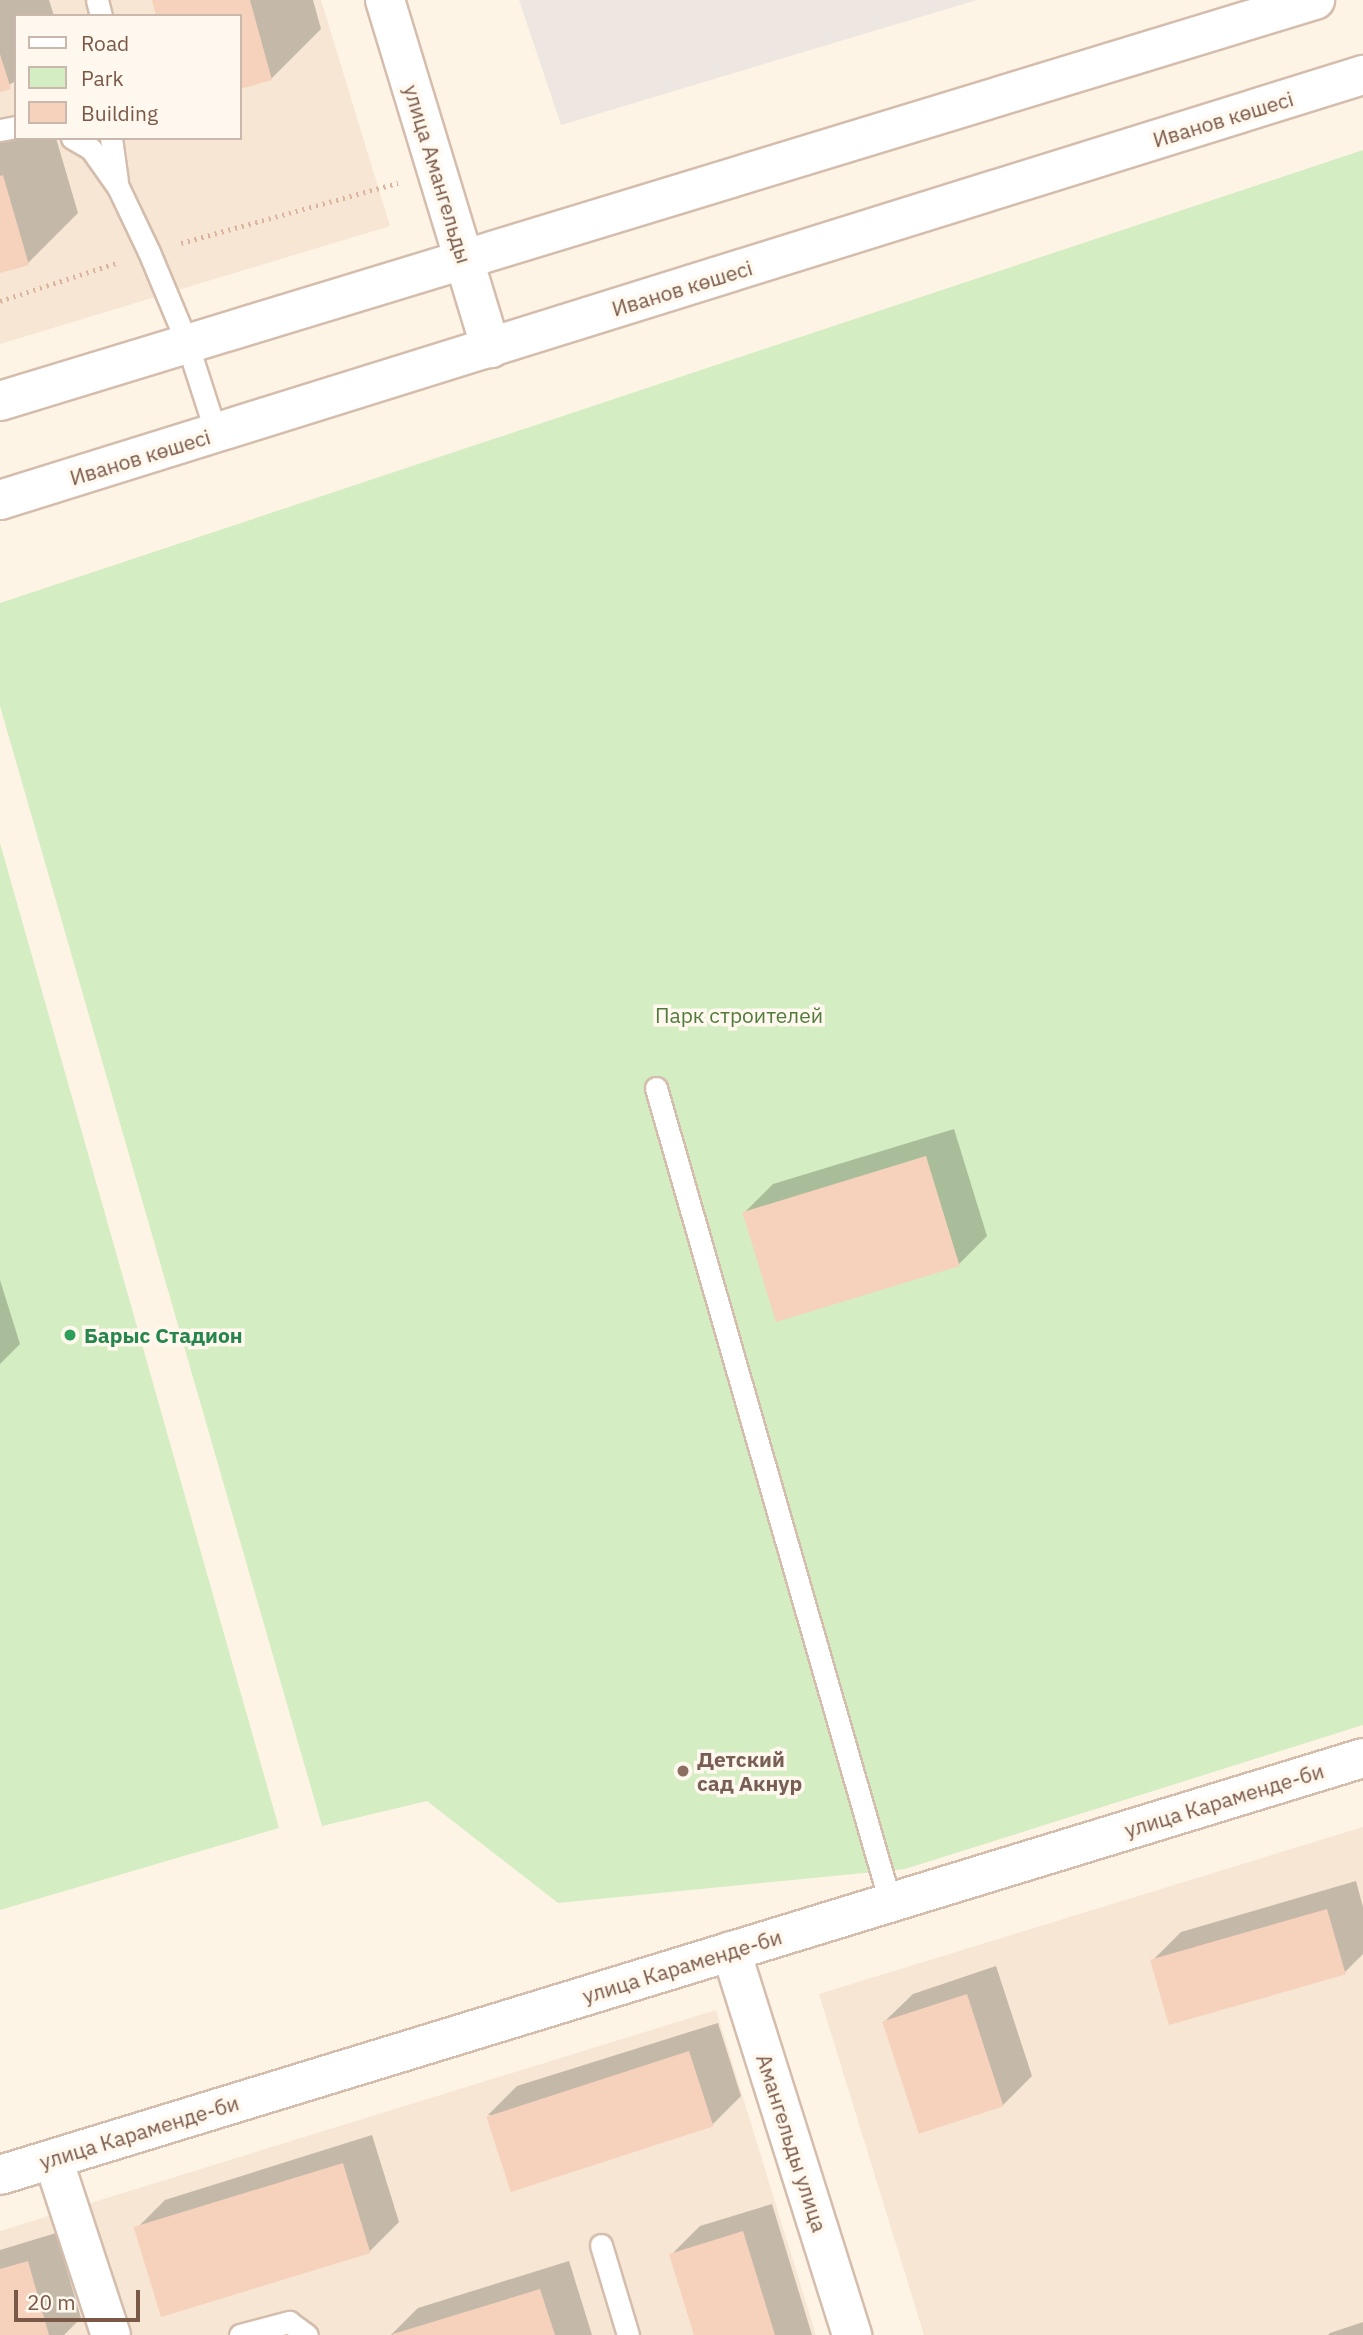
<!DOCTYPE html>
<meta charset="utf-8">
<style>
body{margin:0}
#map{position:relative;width:1363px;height:2335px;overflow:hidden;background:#fef4e6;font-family:"IBM Plex Sans",sans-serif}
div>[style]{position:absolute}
.residential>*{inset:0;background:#f6e6d3}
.industrial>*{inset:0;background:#eee6e0}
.green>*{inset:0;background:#d5edc2}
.shadow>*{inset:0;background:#0003}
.building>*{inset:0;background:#f6d1bb;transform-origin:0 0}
.path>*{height:4.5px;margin-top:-2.25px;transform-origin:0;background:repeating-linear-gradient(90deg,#dbb49d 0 2px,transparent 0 7px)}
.roads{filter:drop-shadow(2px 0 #d4bdad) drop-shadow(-2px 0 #d4bdad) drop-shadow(0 2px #d4bdad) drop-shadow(0 -2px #d4bdad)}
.lane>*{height:21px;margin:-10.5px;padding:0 10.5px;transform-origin:10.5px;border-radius:10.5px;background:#fff}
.street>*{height:38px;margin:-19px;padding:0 19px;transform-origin:19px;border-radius:19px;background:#fff}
.secondary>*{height:38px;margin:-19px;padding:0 19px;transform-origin:19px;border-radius:19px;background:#fff}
.dots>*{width:19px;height:19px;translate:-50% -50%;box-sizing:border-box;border:4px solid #fff8ee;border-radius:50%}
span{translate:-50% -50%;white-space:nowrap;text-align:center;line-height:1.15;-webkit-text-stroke:7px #fff8ee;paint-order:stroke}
.street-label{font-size:21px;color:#7a5948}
.park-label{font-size:21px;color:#507a3c}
.leisure-label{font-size:21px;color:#27864d;font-weight:700}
.left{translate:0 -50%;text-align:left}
.education-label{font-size:21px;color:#785e54;font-weight:700}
.legend{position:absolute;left:14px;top:14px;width:228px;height:126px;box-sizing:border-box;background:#fff8ee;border:2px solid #cab8ac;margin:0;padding:9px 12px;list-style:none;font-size:21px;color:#7a5948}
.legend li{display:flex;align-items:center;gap:14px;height:35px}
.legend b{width:35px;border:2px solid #cab8ac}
.scale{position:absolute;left:14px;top:2290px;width:126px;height:32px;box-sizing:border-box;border:4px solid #7a5948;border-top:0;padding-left:9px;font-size:21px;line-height:24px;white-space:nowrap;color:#7a5948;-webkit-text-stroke:5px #fff8ee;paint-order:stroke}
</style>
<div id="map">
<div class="residential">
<i style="clip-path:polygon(evenodd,0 0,321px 0,390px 226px,0 344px,0 0,16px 16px,240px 16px,240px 138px,16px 138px,16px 16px)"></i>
<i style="clip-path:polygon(1363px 1827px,1363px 2335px,924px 2335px,819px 1994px)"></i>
<i style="clip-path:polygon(716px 2010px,816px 2335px,0 2335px,0 2231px)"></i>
</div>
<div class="industrial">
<i style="clip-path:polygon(519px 0,977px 0,561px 125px)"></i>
</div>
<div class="green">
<i style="clip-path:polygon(1363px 150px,1363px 1725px,905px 1869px,558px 1903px,427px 1801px,322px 1826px,0 706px,0 603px)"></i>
<i style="clip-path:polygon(0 843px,279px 1828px,0 1910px)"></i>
</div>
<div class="shadow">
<i style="clip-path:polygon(0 0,49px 0,54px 16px,16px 16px,16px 81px,0 90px)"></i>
<i style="clip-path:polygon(153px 0,313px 0,321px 29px,271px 79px,240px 87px,240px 16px)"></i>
<i style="clip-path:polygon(16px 138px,56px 138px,78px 213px,28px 263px,0 272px,0 143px)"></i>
<i style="clip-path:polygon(954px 1129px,987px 1236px,958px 1265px,744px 1213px,773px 1184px)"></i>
<i style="clip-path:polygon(0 1280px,20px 1344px,0 1364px)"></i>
<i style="clip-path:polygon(1356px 1881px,1363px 1907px,1363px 1954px,1345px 1972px,1152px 1961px,1181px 1932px)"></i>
<i style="clip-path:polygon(996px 1966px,1032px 2076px,1003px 2105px,884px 2022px,913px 1994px)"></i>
<i style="clip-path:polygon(718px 2023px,741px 2096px,712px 2125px,488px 2115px,517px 2086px)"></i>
<i style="clip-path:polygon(372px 2135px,399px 2222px,370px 2251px,136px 2229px,165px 2200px)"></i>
<i style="clip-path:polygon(772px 2204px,812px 2335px,696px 2335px,671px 2255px,700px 2226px)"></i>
<i style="clip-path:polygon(56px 2233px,81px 2318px,64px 2335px,0 2335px,0 2250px)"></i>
<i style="clip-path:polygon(569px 2261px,592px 2335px,391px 2335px,418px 2308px)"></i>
<i style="clip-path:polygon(1363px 2322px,1363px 2335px,1328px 2335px,1330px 2333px)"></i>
</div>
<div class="building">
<i style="clip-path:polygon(152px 0,250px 0,272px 80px,240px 89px,240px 16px,156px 16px)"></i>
<i style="clip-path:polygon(0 54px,11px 89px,0 92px)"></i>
<i style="clip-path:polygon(3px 175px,29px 265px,0 273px,0 176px)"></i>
<i style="left:926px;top:1156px;width:115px;height:192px;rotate:73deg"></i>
<i style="left:1327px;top:1909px;width:68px;height:184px;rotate:74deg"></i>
<i style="left:967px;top:1994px;width:118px;height:89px;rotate:72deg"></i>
<i style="left:689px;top:2051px;width:79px;height:213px;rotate:72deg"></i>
<i style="left:343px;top:2163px;width:94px;height:219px;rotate:73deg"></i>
<i style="clip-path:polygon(743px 2231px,775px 2335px,694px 2335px,669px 2254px)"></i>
<i style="clip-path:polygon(28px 2261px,49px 2335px,0 2335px,0 2269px)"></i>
<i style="clip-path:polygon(540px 2289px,555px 2335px,393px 2335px,393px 2334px)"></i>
</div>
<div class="path">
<i style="left:181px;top:243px;width:225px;rotate:-15.5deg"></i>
<i style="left:0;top:301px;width:125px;rotate:-18.1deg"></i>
</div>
<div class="roads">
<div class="lane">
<i style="left:97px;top:0;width:16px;rotate:76deg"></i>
<i style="left:0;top:130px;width:16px;rotate:-11deg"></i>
<i style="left:72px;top:138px;width:22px;rotate:30deg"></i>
<i style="left:91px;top:149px;width:47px;rotate:54.6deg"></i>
<i style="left:118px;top:187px;width:72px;rotate:64.5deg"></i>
<i style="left:149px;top:252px;width:99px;rotate:67.3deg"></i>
<i style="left:187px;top:343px;width:95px;rotate:72.1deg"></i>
<i style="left:111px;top:138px;width:43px;rotate:82.1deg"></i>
<i style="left:656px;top:1088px;width:847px;rotate:73.96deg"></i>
<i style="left:601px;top:2245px;width:94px;rotate:73.3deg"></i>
<i style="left:240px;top:2335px;width:51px;rotate:-14.9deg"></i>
<i style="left:289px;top:2322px;width:22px;rotate:36deg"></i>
</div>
<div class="street">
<i style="left:53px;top:2159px;width:185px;rotate:71.8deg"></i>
</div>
<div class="secondary">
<i style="left:385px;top:0;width:364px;rotate:73.1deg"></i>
<i style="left:0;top:401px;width:1375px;rotate:-16.96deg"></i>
<i style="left:0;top:500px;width:1428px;rotate:-17.32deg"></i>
<i style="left:731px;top:1951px;width:403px;rotate:72.5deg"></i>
<i style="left:0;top:2175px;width:1425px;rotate:-17.01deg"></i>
</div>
</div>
<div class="dots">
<i style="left:70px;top:1335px;background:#2e9e5b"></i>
<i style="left:683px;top:1771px;background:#8d6e63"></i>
</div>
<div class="street-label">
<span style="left:1223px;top:119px;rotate:-17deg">Иванов көшесі</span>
<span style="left:438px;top:174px;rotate:73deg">улица Амангельды</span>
<span style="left:682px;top:288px;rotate:-17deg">Иванов көшесі</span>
<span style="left:140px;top:457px;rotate:-17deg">Иванов көшесі</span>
<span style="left:1224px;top:1800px;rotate:-17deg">улица Караменде-би</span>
<span style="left:682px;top:1966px;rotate:-17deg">улица Караменде-би</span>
<span style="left:139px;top:2132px;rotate:-17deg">улица Караменде-би</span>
<span style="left:792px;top:2143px;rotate:72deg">Амангельды улица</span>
</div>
<div class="park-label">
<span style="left:739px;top:1015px">Парк строителей</span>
</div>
<div class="leisure-label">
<span class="left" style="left:84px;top:1335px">Барыс Стадион</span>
</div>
<div class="education-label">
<span class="left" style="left:697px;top:1771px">Детский<br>сад Акнур</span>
</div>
<ul class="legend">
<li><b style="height:9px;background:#fff"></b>Road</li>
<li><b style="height:19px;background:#d5edc2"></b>Park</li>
<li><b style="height:19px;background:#f6d1bb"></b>Building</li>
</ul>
<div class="scale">20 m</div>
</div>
